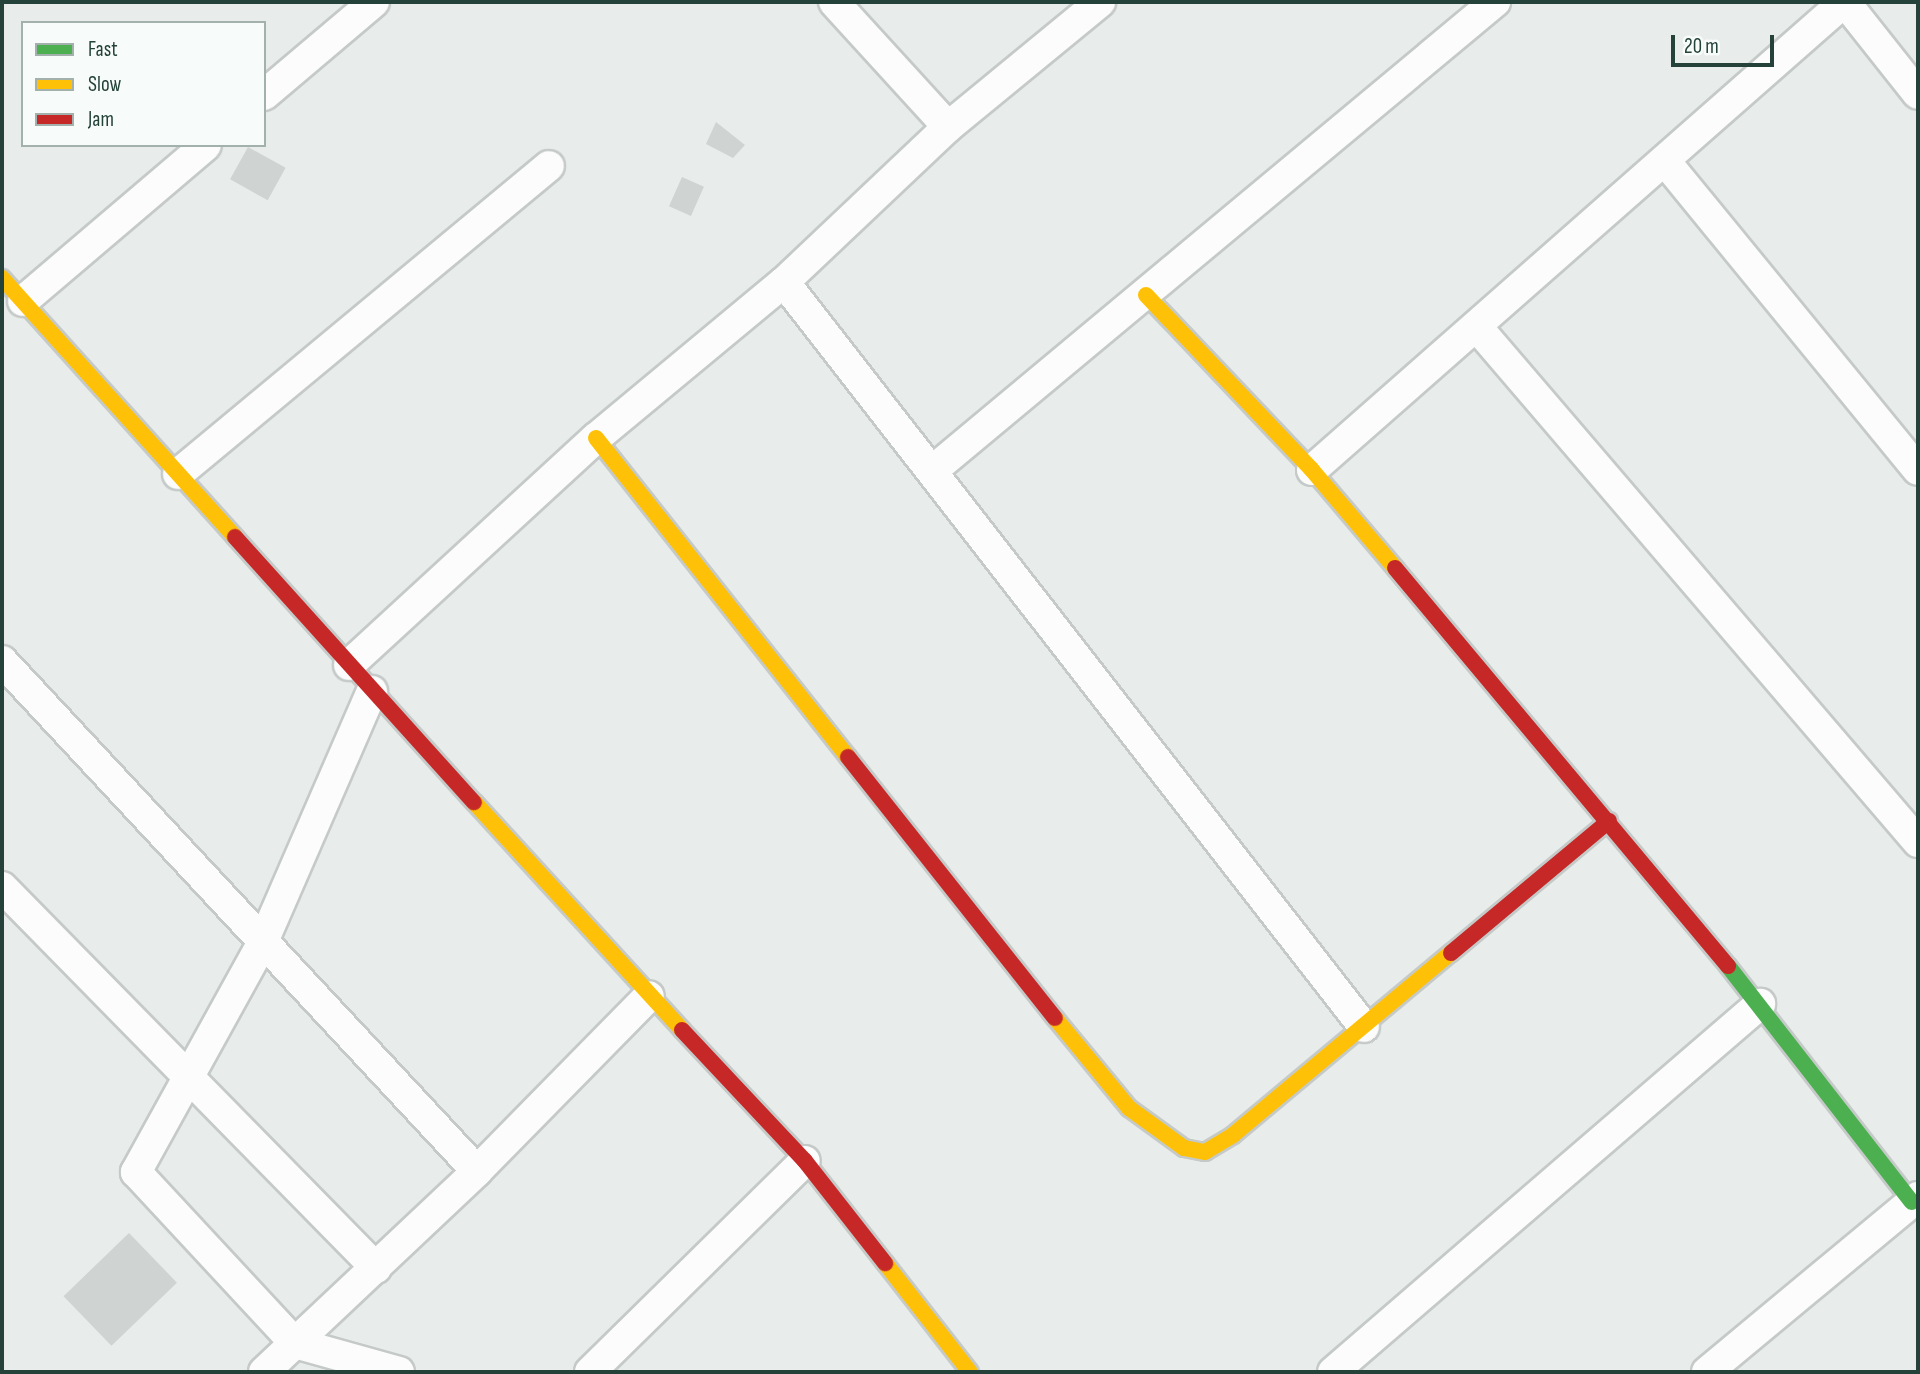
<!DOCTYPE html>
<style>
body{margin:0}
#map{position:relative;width:1920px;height:1374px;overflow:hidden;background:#e8edeb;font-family:"Sofia Sans Condensed",sans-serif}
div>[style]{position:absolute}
.building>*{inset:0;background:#cfd4d2;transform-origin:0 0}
.roads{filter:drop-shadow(2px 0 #c5cac8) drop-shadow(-2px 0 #c5cac8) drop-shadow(0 2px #c5cac8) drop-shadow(0 -2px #c5cac8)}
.street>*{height:30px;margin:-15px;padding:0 15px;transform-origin:15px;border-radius:15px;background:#fcfcfc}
.fast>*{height:16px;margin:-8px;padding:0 8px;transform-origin:8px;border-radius:8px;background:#4caf50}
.slow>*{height:16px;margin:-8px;padding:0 8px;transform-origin:8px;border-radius:8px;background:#ffc107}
.jam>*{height:16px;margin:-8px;padding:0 8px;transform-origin:8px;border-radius:8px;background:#c62828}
span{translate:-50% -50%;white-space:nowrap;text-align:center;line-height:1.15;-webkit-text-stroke:5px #f7fbf9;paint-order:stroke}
.frame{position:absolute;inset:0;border:4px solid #24423a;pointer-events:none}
.legend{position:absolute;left:21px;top:21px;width:245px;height:126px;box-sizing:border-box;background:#f7fbf9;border:2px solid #a3b1ad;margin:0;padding:9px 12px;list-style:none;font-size:21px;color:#24423a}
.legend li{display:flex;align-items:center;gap:14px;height:35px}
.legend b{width:35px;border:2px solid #a3b1ad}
.scale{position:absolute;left:1671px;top:35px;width:103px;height:32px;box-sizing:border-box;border:4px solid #24423a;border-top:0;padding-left:9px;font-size:21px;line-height:24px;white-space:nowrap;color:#24423a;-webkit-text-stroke:5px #f7fbf9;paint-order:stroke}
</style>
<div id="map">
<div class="building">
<i style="clip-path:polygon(716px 122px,745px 145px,733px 158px,706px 144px)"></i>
<i style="left:248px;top:147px;width:43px;height:37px;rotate:29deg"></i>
<i style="left:682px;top:177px;width:24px;height:32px;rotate:24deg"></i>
<i style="left:129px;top:1233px;width:69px;height:91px;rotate:46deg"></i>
</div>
<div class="roads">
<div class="street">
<i style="left:834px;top:2px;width:169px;rotate:47.6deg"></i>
<i style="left:1845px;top:2px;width:117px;rotate:51.6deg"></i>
<i style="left:264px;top:95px;width:144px;rotate:-40.2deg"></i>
<i style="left:1665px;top:161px;width:399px;rotate:50.7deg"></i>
<i style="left:784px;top:282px;width:944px;rotate:52.1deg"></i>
<i style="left:23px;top:301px;width:240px;rotate:-40.4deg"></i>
<i style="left:1477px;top:327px;width:678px;rotate:49.43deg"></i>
<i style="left:1312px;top:470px;width:709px;rotate:-41.34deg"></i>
<i style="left:932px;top:471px;width:733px;rotate:-39.8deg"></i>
<i style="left:178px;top:474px;width:482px;rotate:-39.7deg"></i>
<i style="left:2px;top:661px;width:697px;rotate:47.04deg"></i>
<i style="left:349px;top:665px;width:335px;rotate:-42.6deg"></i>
<i style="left:596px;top:438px;width:244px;rotate:-39.7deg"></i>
<i style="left:784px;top:282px;width:226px;rotate:-43.4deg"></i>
<i style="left:948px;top:127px;width:197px;rotate:-39.4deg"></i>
<i style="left:372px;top:691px;width:274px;rotate:113.5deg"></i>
<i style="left:263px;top:942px;width:263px;rotate:118.9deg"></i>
<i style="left:136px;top:1172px;width:233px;rotate:47.1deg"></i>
<i style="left:295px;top:1343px;width:108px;rotate:15.6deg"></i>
<i style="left:2px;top:887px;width:534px;rotate:45.53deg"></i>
<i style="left:264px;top:1372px;width:293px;rotate:-43.3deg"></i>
<i style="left:477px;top:1171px;width:245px;rotate:-45.5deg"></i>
<i style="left:590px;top:1372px;width:301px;rotate:-44.5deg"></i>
<i style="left:1333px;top:1372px;width:564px;rotate:-40.76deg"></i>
<i style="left:1707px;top:1372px;width:274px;rotate:-39.7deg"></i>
</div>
<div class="fast">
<i style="left:1728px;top:966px;width:299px;rotate:52.1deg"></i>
</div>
<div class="slow">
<i style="left:2px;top:278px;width:348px;rotate:48deg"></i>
<i style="left:1146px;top:295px;width:241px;rotate:46.5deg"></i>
<i style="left:1312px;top:470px;width:128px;rotate:49.7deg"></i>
<i style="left:596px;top:438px;width:407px;rotate:51.7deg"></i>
<i style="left:474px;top:802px;width:309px;rotate:47.6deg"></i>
<i style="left:1055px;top:1018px;width:117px;rotate:50.6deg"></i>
<i style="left:1129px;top:1108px;width:68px;rotate:36deg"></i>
<i style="left:1184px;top:1148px;width:21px;rotate:11deg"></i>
<i style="left:1205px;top:1152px;width:33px;rotate:-31deg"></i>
<i style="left:1233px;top:1135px;width:284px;rotate:-39.9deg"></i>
<i style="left:885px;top:1263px;width:138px;rotate:52.1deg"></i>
</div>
<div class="jam">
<i style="left:235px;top:537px;width:357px;rotate:48deg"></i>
<i style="left:1395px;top:568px;width:519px;rotate:50.08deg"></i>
<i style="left:848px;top:757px;width:333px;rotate:51.6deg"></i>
<i style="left:1451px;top:953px;width:206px;rotate:-39.9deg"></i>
<i style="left:682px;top:1030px;width:180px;rotate:46.8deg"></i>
<i style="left:805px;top:1161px;width:130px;rotate:51.9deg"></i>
</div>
</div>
<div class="frame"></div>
<ul class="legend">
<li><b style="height:9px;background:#4caf50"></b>Fast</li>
<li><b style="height:9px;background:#ffc107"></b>Slow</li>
<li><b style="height:9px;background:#c62828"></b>Jam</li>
</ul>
<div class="scale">20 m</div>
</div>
